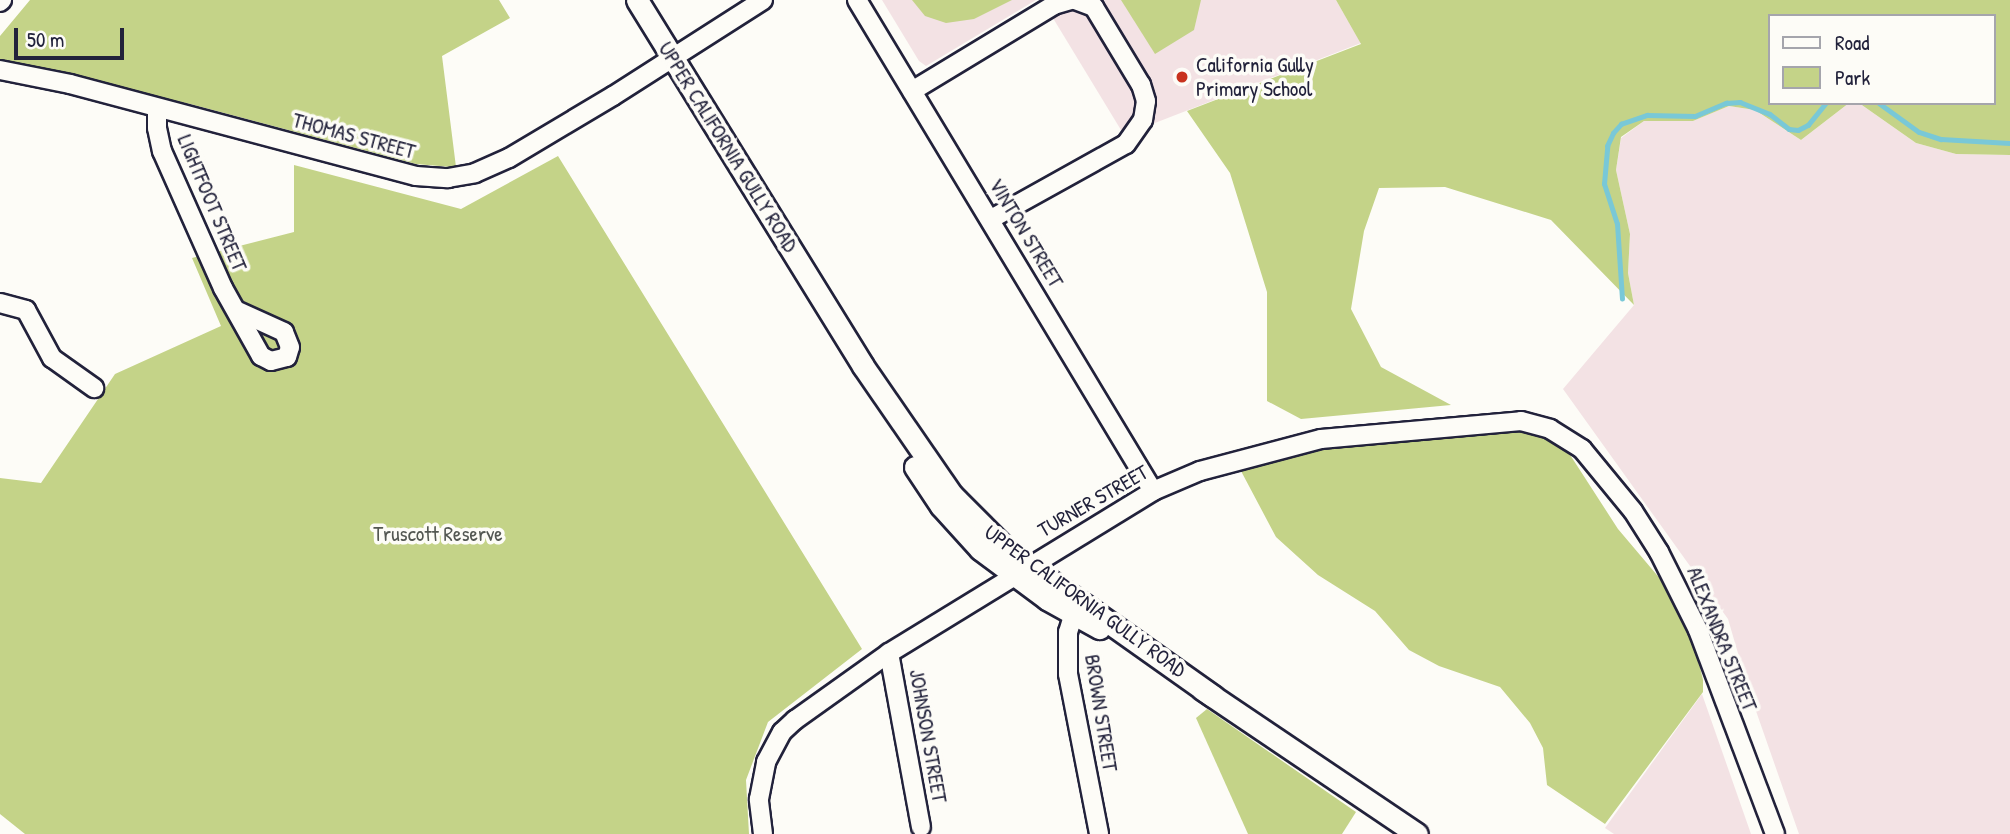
<!DOCTYPE html>
<style>
body{margin:0}
#map{position:relative;width:2010px;height:834px;overflow:hidden;background:#fdfcf7;font-family:"Patrick Hand",sans-serif}
div>[style]{position:absolute}
.built>*{inset:0;background:#f3e2e4}
.green>*{inset:0;background:#c4d388}
.stream>*{height:4.5px;margin:-2.25px;padding:0 2.25px;transform-origin:2.25px;border-radius:2.25px;background:#79c8d7}
.roads{filter:drop-shadow(2px 0 #22223b) drop-shadow(-2px 0 #22223b) drop-shadow(0 2px #22223b) drop-shadow(0 -2px #22223b)}
.minor>*{height:18px;margin:-9px;padding:0 9px;transform-origin:9px;border-radius:9px;background:#fdfcf7}
.tertiary>*{height:21px;margin:-10.5px;padding:0 10.5px;transform-origin:10.5px;border-radius:10.5px;background:#fdfcf7}
.dots>*{width:19px;height:19px;translate:-50% -50%;box-sizing:border-box;border:4px solid #fdfcf7;border-radius:50%}
span{translate:-50% -50%;white-space:nowrap;text-align:center;line-height:1.15;-webkit-text-stroke:7px #fdfcf7;paint-order:stroke}
.poi-label{font-size:21px;color:#22223b}
.left{translate:0 -50%;text-align:left}
.street-label{font-size:21px;color:#22223b}
.park-label{font-size:21px;color:#535752}
.legend{position:absolute;left:1768px;top:14px;width:228px;height:91px;box-sizing:border-box;background:#fdfcf7;border:2px solid #a5a5ac;margin:0;padding:9px 12px;list-style:none;font-size:21px;color:#22223b}
.legend li{display:flex;align-items:center;gap:14px;height:35px}
.legend b{width:35px;border:2px solid #a5a5ac}
.scale{position:absolute;left:14px;top:28px;width:110px;height:32px;box-sizing:border-box;border:4px solid #22223b;border-top:0;padding-left:9px;font-size:21px;line-height:24px;white-space:nowrap;color:#22223b;-webkit-text-stroke:5px #fdfcf7;paint-order:stroke}
</style>
<div id="map">
<div class="built">
<i style="clip-path:polygon(882px 0,1036px 0,926px 66px,919px 61px)"></i>
<i style="clip-path:polygon(1042px 0,1336px 0,1361px 43px,1124px 135px)"></i>
<i style="clip-path:polygon(1849px 103px,1859px 103px,1916px 143px,1956px 154px,2010px 155px,2010px 834px,1799px 834px,1749px 691px,1728px 619px,1563px 389px,1634px 305px,1628px 273px,1630px 234px,1616px 170px,1621px 138px,1644px 121px,1693px 121px,1729px 106px,1755px 110px,1801px 140px)"></i>
<i style="clip-path:polygon(1702px 694px,1751px 834px,1614px 834px,1605px 828px)"></i>
</div>
<div class="green">
<i style="clip-path:polygon(30px 0,499px 0,510px 18px,442px 56px,456px 167px,451px 167px,416px 164px,190px 104px,0 61px,0 36px)"></i>
<i style="clip-path:polygon(912px 0,1012px 0,974px 19px,946px 23px,925px 16px)"></i>
<i style="clip-path:polygon(1121px 0,1201px 0,1194px 30px,1155px 54px)"></i>
<i style="clip-path:polygon(1336px 0,2010px 0,2010px 155px,1956px 154px,1916px 143px,1859px 103px,1994px 103px,1994px 16px,1770px 16px,1770px 103px,1849px 103px,1801px 140px,1755px 110px,1729px 106px,1693px 121px,1644px 121px,1621px 137px,1616px 170px,1630px 234px,1628px 273px,1634px 305px,1551px 220px,1445px 187px,1379px 188px,1364px 231px,1351px 309px,1381px 367px,1451px 405px,1301px 419px,1267px 401px,1267px 292px,1230px 173px,1187px 111px,1361px 44px)"></i>
<i style="clip-path:polygon(558px 156px,862px 649px,768px 722px,746px 780px,749px 834px,25px 834px,0 814px,0 478px,41px 483px,115px 374px,221px 326px,192px 258px,294px 232px,294px 165px,461px 209px)"></i>
<i style="clip-path:polygon(1532px 431px,1565px 447px,1618px 529px,1673px 594px,1694px 642px,1703px 680px,1703px 692px,1605px 824px,1547px 785px,1543px 748px,1530px 723px,1500px 687px,1439px 666px,1409px 650px,1375px 611px,1318px 575px,1276px 537px,1241px 471px,1350px 443px)"></i>
<i style="clip-path:polygon(1207px 709px,1356px 812px,1342px 834px,1248px 834px,1196px 718px)"></i>
</div>
<div class="stream">
<i style="left:1879px;top:103px;width:49px;rotate:35.9deg"></i>
<i style="left:1919px;top:132px;width:23px;rotate:18deg"></i>
<i style="left:1941px;top:139px;width:69px;rotate:3.3deg"></i>
<i style="left:1622px;top:299px;width:75px;rotate:-93.8deg"></i>
<i style="left:1617px;top:224px;width:42px;rotate:-108deg"></i>
<i style="left:1604px;top:184px;width:38px;rotate:-85deg"></i>
<i style="left:1607px;top:146px;width:14px;rotate:-65deg"></i>
<i style="left:1613px;top:133px;width:12px;rotate:-48deg"></i>
<i style="left:1621px;top:124px;width:28px;rotate:-19deg"></i>
<i style="left:1647px;top:115px;width:48px;rotate:1.2deg"></i>
<i style="left:1695px;top:116px;width:34px;rotate:-23deg"></i>
<i style="left:1726px;top:103px;width:14px;rotate:-4deg"></i>
<i style="left:1740px;top:102px;width:32px;rotate:22deg"></i>
<i style="left:1770px;top:114px;width:24px;rotate:38deg"></i>
<i style="left:1789px;top:129px;width:9px;rotate:6deg"></i>
<i style="left:1798px;top:130px;width:11px;rotate:-27deg"></i>
<i style="left:1808px;top:125px;width:28px;rotate:-51deg"></i>
</div>
<div class="roads">
<div class="minor">
<i style="left:857px;top:0;width:573px;rotate:58.92deg"></i>
<i style="left:0;top:2px;width:3px;rotate:-45deg"></i>
<i style="left:0;top:70px;width:71px;rotate:11.3deg"></i>
<i style="left:70px;top:84px;width:358px;rotate:14.9deg"></i>
<i style="left:416px;top:176px;width:32px;rotate:4deg"></i>
<i style="left:448px;top:178px;width:27px;rotate:-10deg"></i>
<i style="left:475px;top:173px;width:37px;rotate:-24deg"></i>
<i style="left:509px;top:158px;width:121px;rotate:-30.8deg"></i>
<i style="left:613px;top:96px;width:178px;rotate:-32.6deg"></i>
<i style="left:912px;top:91px;width:166px;rotate:-31.2deg"></i>
<i style="left:1054px;top:5px;width:17px;rotate:-17deg"></i>
<i style="left:157px;top:108px;width:20px;rotate:90deg"></i>
<i style="left:157px;top:128px;width:24px;rotate:78deg"></i>
<i style="left:162px;top:151px;width:150px;rotate:66deg"></i>
<i style="left:223px;top:288px;width:78px;rotate:60.8deg"></i>
<i style="left:261px;top:356px;width:11px;rotate:27deg"></i>
<i style="left:271px;top:361px;width:16px;rotate:-14deg"></i>
<i style="left:287px;top:357px;width:10px;rotate:-73deg"></i>
<i style="left:290px;top:347px;width:16px;rotate:-112deg"></i>
<i style="left:284px;top:332px;width:51px;rotate:-155.5deg"></i>
<i style="left:991px;top:219px;width:154px;rotate:-29.1deg"></i>
<i style="left:1126px;top:144px;width:29px;rotate:-55deg"></i>
<i style="left:1143px;top:120px;width:19px;rotate:-81deg"></i>
<i style="left:1146px;top:101px;width:17px;rotate:-107deg"></i>
<i style="left:1141px;top:85px;width:91px;rotate:-121.1deg"></i>
<i style="left:1094px;top:7px;width:20px;rotate:-160deg"></i>
<i style="left:0;top:303px;width:27px;rotate:15deg"></i>
<i style="left:26px;top:310px;width:55px;rotate:61.6deg"></i>
<i style="left:52px;top:358px;width:52px;rotate:35.5deg"></i>
<i style="left:1077px;top:603px;width:30px;rotate:107deg"></i>
<i style="left:1068px;top:632px;width:42px;rotate:90deg"></i>
<i style="left:1068px;top:674px;width:163px;rotate:79deg"></i>
<i style="left:889px;top:653px;width:177px;rotate:79.6deg"></i>
<i style="left:763px;top:834px;width:35px;rotate:-97deg"></i>
<i style="left:759px;top:799px;width:38px;rotate:-79deg"></i>
<i style="left:766px;top:762px;width:34px;rotate:-62deg"></i>
<i style="left:782px;top:732px;width:18px;rotate:-43deg"></i>
<i style="left:795px;top:720px;width:115px;rotate:-35.5deg"></i>
<i style="left:889px;top:653px;width:310px;rotate:-31.5deg"></i>
<i style="left:1153px;top:491px;width:51px;rotate:-23.1deg"></i>
<i style="left:1200px;top:471px;width:125px;rotate:-14.8deg"></i>
<i style="left:1321px;top:439px;width:201px;rotate:-5.1deg"></i>
<i style="left:1521px;top:421px;width:30px;rotate:15deg"></i>
<i style="left:1550px;top:429px;width:38px;rotate:32deg"></i>
<i style="left:1582px;top:449px;width:80px;rotate:50.6deg"></i>
<i style="left:1633px;top:511px;width:49px;rotate:57.6deg"></i>
<i style="left:1659px;top:552px;width:87px;rotate:63.4deg"></i>
<i style="left:1698px;top:630px;width:218px;rotate:69.3deg"></i>
</div>
<div class="tertiary">
<i style="left:637px;top:0;width:430px;rotate:58.3deg"></i>
<i style="left:863px;top:366px;width:157px;rotate:55.4deg"></i>
<i style="left:952px;top:495px;width:79px;rotate:45deg"></i>
<i style="left:1008px;top:551px;width:251px;rotate:35.3deg"></i>
<i style="left:915px;top:467px;width:47px;rotate:56.3deg"></i>
<i style="left:941px;top:506px;width:58px;rotate:47.8deg"></i>
<i style="left:980px;top:549px;width:84px;rotate:36.7deg"></i>
<i style="left:1047px;top:599px;width:60px;rotate:29.1deg"></i>
<i style="left:1202px;top:689px;width:259px;rotate:34deg"></i>
</div>
</div>
<div class="dots">
<i style="left:1182px;top:77px;background:#c8321e"></i>
</div>
<div class="poi-label">
<span class="left" style="left:1196px;top:77px">California Gully<br>Primary School</span>
</div>
<div class="street-label">
<span style="left:354px;top:136px;rotate:15deg">THOMAS STREET</span>
<span style="left:728px;top:147px;rotate:58deg">UPPER CALIFORNIA GULLY ROAD</span>
<span style="left:212px;top:203px;rotate:67deg">LIGHTFOOT STREET</span>
<span style="left:1026px;top:233px;rotate:59deg">VINTON STREET</span>
<span style="left:1093px;top:501px;rotate:-30deg">TURNER STREET</span>
<span style="left:1085px;top:601px;rotate:36deg">UPPER CALIFORNIA GULLY ROAD</span>
<span style="left:1722px;top:639px;rotate:68deg">ALEXANDRA STREET</span>
<span style="left:1101px;top:713px;rotate:81deg">BROWN STREET</span>
<span style="left:928px;top:736px;rotate:80deg">JOHNSON STREET</span>
</div>
<div class="park-label">
<span style="left:438px;top:534px">Truscott Reserve</span>
</div>
<ul class="legend">
<li><b style="height:9px;background:#fdfcf7"></b>Road</li>
<li><b style="height:19px;background:#c4d388"></b>Park</li>
</ul>
<div class="scale">50 m</div>
</div>
